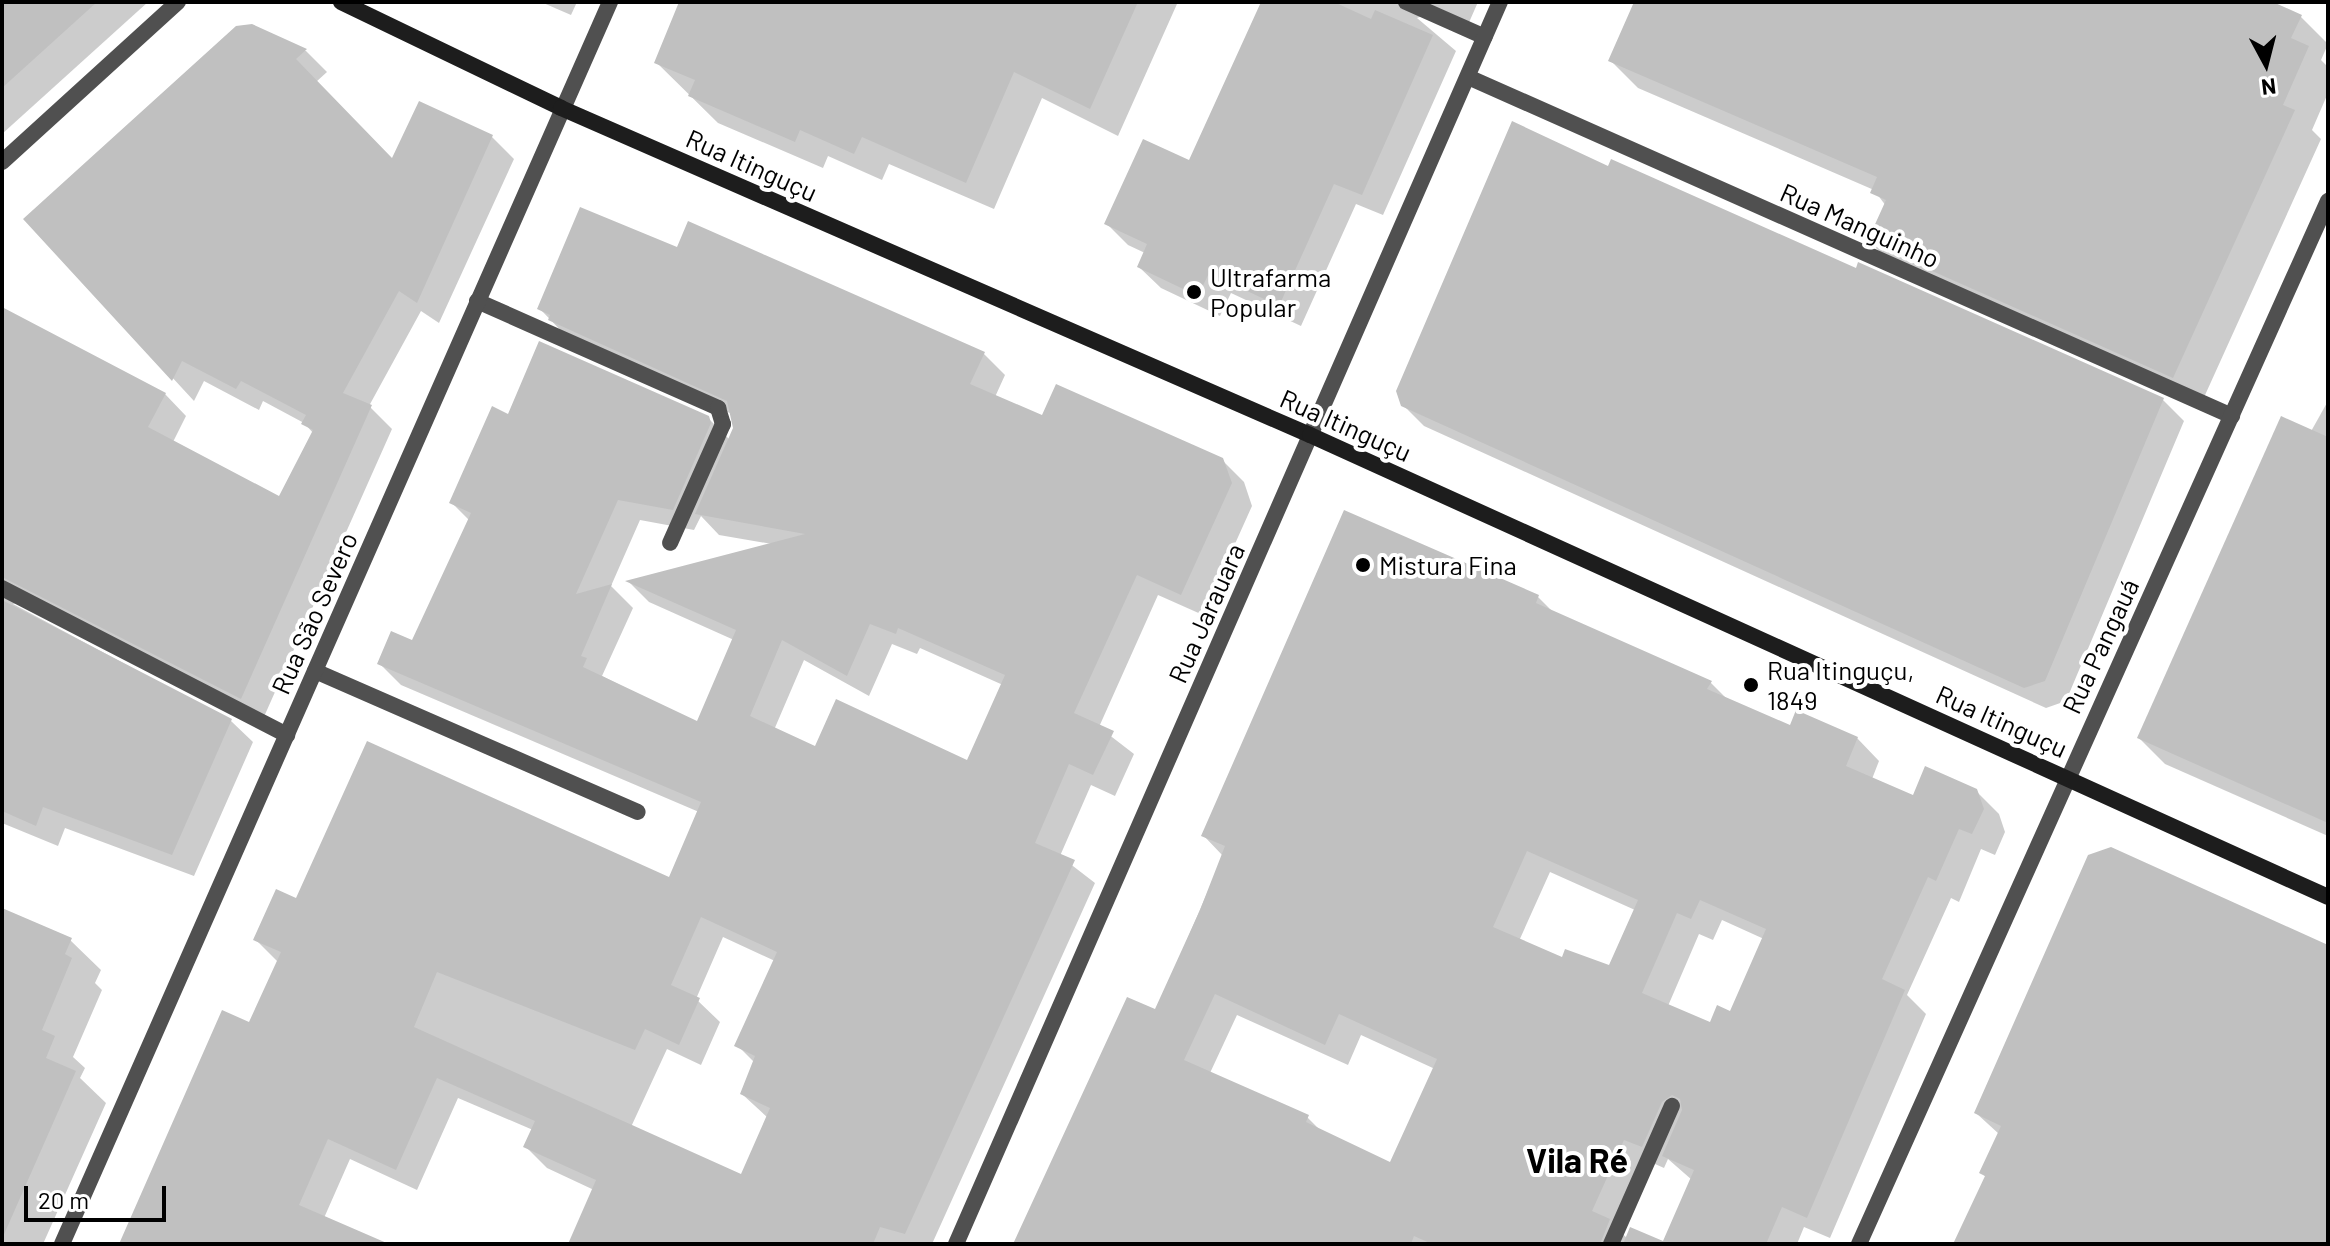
<!DOCTYPE html>
<meta charset="utf-8">
<style>
body{margin:0}
#map{position:relative;width:2330px;height:1246px;overflow:hidden;background:#fff;font-family:Barlow,sans-serif}
div>[style]{position:absolute}
.shadow>*{inset:0;background:#0003}
.building>*{inset:0;background:#c0c0c0}
.lane>*{height:16px;margin:-8px;padding:0 8px;transform-origin:8px;border-radius:8px;background:#505050}
.street>*{height:16px;margin:-8px;padding:0 8px;transform-origin:8px;border-radius:8px;background:#505050}
.secondary>*{height:16px;margin:-8px;padding:0 8px;transform-origin:8px;border-radius:8px;background:#1d1d1d}
.dots>*{width:22px;height:22px;translate:-50% -50%;box-sizing:border-box;border:4px solid #fff;border-radius:50%}
span{translate:-50% -50%;white-space:nowrap;text-align:center;line-height:1.15;-webkit-text-stroke:8px #fff;paint-order:stroke}
.street-label{font-size:26px;color:#000}
.poi-label{font-size:26px;color:#000}
.left{translate:0 -50%;text-align:left}
.district-label{font-size:34px;color:#000;font-weight:700}
.frame{position:absolute;inset:0;border:4px solid #000;pointer-events:none}
.north{position:absolute;left:2226px;top:24px;width:80px;height:80px;-webkit-text-stroke:6px #fff;paint-order:stroke;rotate:173deg;font-size:22px;font-weight:700;line-height:32px;text-align:center;color:#000}
.north::after{content:'';display:block;margin:auto;width:28px;height:36px;background:#000;clip-path:polygon(50% 0,100% 100%,50% 72%,0 100%)}
.scale{position:absolute;left:24px;top:1186px;width:142px;height:36px;box-sizing:border-box;border:4px solid #000;border-top:0;padding-left:10px;font-size:24px;line-height:28px;white-space:nowrap;color:#000;-webkit-text-stroke:6px #fff;paint-order:stroke}
</style>
<div id="map">
<div class="shadow">
<i style="clip-path:polygon(2px 2px,148px 2px,2px 134px)"></i>
<i style="clip-path:polygon(541px 2px,577px 2px,571px 15px)"></i>
<i style="clip-path:polygon(681px 2px,1175px 2px,1177px 4px,1118px 136px,1042px 98px,994px 209px,889px 164px,882px 180px,828px 156px,823px 168px,718px 123px,656px 62px)"></i>
<i style="clip-path:polygon(1262px 2px,1478px 2px,1467px 27px,1433px 12px,1417px 18px,1456px 51px,1383px 215px,1356px 204px,1301px 326px,1231px 293px,1220px 316px,1161px 288px,1139px 267px,1145px 253px,1128px 245px,1106px 223px,1190px 163px)"></i>
<i style="clip-path:polygon(1636px 2px,2268px 2px,2301px 17px,2328px 44px,2321px 60px,2328px 67px,2328px 93px,2312px 130px,2321px 139px,2201px 404px,1897px 269px,1870px 242px,1886px 206px,1874px 190px,1638px 88px,1610px 60px)"></i>
<i style="clip-path:polygon(252px 26px,306px 51px,327px 72px,316px 82px,393px 161px,420px 104px,492px 137px,514px 159px,439px 323px,421px 311px,369px 406px,392px 429px,263px 719px,30px 599px,13px 604px,231px 721px,253px 742px,194px 876px,65px 828px,58px 846px,2px 823px,2px 309px,165px 394px,186px 416px,173px 442px,280px 498px,314px 434px,304px 423px,263px 401px,259px 410px,204px 381px,194px 401px,26px 219px)"></i>
<i style="clip-path:polygon(evenodd,678px 250px,984px 354px,1005px 375px,995px 397px,1043px 417px,1222px 460px,1244px 482px,1252px 506px,1203px 615px,1158px 595px,1099px 727px,1134px 754px,1115px 796px,1091px 785px,1060px 856px,1095px 883px,932px 1244px,570px 1244px,594px 1190px,547px 1168px,526px 1147px,533px 1130px,458px 1098px,417px 1190px,350px 1159px,324px 1218px,385px 1244px,121px 1244px,250px 1025px,278px 962px,256px 940px,297px 901px,670px 879px,699px 812px,401px 685px,379px 663px,413px 643px,470px 521px,452px 503px,509px 416px,708px 418px,730px 440px,735px 429px,732px 414px,572px 342px,540px 309px,678px 250px,701px 516px,719px 535px,772px 544px,629px 582px,649px 602px,734px 640px,697px 724px,602px 676px,633px 608px,611px 586px,640px 520px,694px 530px,701px 516px,678px 250px,892px 644px,917px 654px,920px 648px,1003px 685px,968px 763px,816px 748px,774px 730px,804px 660px,869px 696px,892px 644px,678px 250px,723px 937px,775px 961px,737px 1045px,755px 1063px,742px 1094px,768px 1118px,742px 1176px,631px 1127px,667px 1049px,701px 1065px,720px 1022px,696px 999px,723px 937px)"></i>
<i style="clip-path:polygon(1859px 265px,2163px 400px,2184px 421px,2066px 701px,2046px 708px,1424px 426px,1403px 405px,1857px 270px)"></i>
<i style="clip-path:polygon(2328px 401px,2328px 836px,2165px 764px,2139px 738px)"></i>
<i style="clip-path:polygon(evenodd,1538px 597px,1554px 613px,1710px 682px,1729px 701px,1791px 727px,1857px 738px,1879px 761px,1872px 779px,1914px 797px,1976px 791px,1999px 814px,2005px 832px,1995px 855px,1981px 849px,1959px 902px,1951px 898px,1907px 995px,1926px 1014px,1830px 1238px,1804px 1227px,1797px 1244px,1015px 1244px,1156px 1012px,1223px 856px,1203px 835px,1538px 597px,1550px 872px,1635px 910px,1610px 968px,1563px 960px,1519px 941px,1550px 872px,1538px 597px,1722px 920px,1764px 939px,1731px 1013px,1711px 1024px,1668px 1006px,1699px 934px,1713px 940px,1722px 920px,1538px 597px,1237px 1015px,1348px 1065px,1361px 1035px,1435px 1069px,1391px 1165px,1322px 1132px,1307px 1117px,1210px 1073px,1237px 1015px,1538px 597px,1668px 1159px,1692px 1180px,1664px 1243px,1627px 1238px,1616px 1228px,1646px 1160px,1664px 1168px,1668px 1159px)"></i>
<i style="clip-path:polygon(2px 910px,70px 940px,101px 970px,95px 983px,102px 990px,73px 1057px,85px 1068px,80px 1078px,106px 1103px,43px 1244px,2px 1244px)"></i>
<i style="clip-path:polygon(2328px 948px,2328px 1244px,1961px 1244px,1987px 1178px,1981px 1172px,1999px 1134px,1976px 1113px)"></i>
</div>
<div class="building">
<i style="clip-path:polygon(2px 2px,97px 2px,2px 88px)"></i>
<i style="clip-path:polygon(679px 2px,1138px 2px,1090px 109px,1014px 72px,966px 183px,862px 137px,854px 154px,800px 130px,795px 142px,688px 96px,695px 80px,654px 63px)"></i>
<i style="clip-path:polygon(1261px 2px,1334px 2px,1371px 19px,1375px 10px,1433px 35px,1362px 195px,1334px 184px,1279px 306px,1209px 273px,1198px 296px,1137px 267px,1147px 244px,1104px 224px,1143px 139px,1189px 160px)"></i>
<i style="clip-path:polygon(1634px 2px,2273px 2px,2302px 15px,2291px 38px,2309px 46px,2283px 105px,2295px 110px,2173px 378px,1867px 242px,1886px 200px,1870px 193px,1877px 177px,1608px 61px)"></i>
<i style="clip-path:polygon(252px 24px,307px 49px,296px 59px,392px 158px,419px 101px,493px 135px,417px 303px,399px 291px,343px 393px,372px 405px,241px 699px,2px 577px,2px 307px,166px 393px,148px 427px,279px 496px,313px 430px,301px 424px,306px 415px,241px 381px,236px 389px,182px 361px,172px 381px,23px 219px,236px 26px)"></i>
<i style="clip-path:polygon(1512px 121px,1608px 166px,1611px 159px,1856px 268px,1858px 262px,2164px 398px,2045px 681px,2024px 688px,1401px 406px,1396px 391px)"></i>
<i style="clip-path:polygon(evenodd,580px 207px,677px 247px,688px 221px,985px 352px,970px 384px,1042px 415px,1056px 384px,1223px 458px,1232px 483px,1181px 595px,1137px 575px,1074px 713px,1114px 731px,1093px 775px,1069px 764px,1035px 843px,1075px 860px,905px 1234px,880px 1227px,873px 1244px,568px 1244px,596px 1180px,523px 1147px,535px 1121px,437px 1078px,396px 1170px,328px 1139px,299px 1205px,389px 1244px,119px 1244px,222px 1010px,249px 1022px,281px 952px,253px 940px,276px 889px,296px 898px,367px 741px,669px 877px,701px 802px,377px 664px,391px 631px,412px 640px,471px 513px,449px 503px,492px 406px,508px 414px,539px 341px,709px 416px,711px 423px,673px 510px,618px 500px,576px 594px,612px 584px,581px 656px,587px 658px,583px 667px,697px 721px,736px 630px,625px 581px,805px 534px,695px 514px,733px 428px,727px 401px,548px 320px,550px 315px,537px 309px,580px 207px,870px 624px,896px 634px,898px 628px,1005px 675px,967px 760px,836px 699px,815px 746px,750px 716px,782px 640px,847px 676px,870px 624px,580px 207px,701px 917px,777px 952px,734px 1046px,755px 1056px,740px 1094px,770px 1108px,741px 1174px,414px 1027px,437px 972px,635px 1050px,645px 1029px,679px 1045px,700px 998px,671px 985px,701px 917px)"></i>
<i style="clip-path:polygon(2281px 416px,2328px 437px,2328px 823px,2137px 738px)"></i>
<i style="clip-path:polygon(evenodd,1344px 510px,1539px 595px,1536px 603px,1712px 681px,1707px 689px,1790px 725px,1796px 710px,1858px 737px,1846px 766px,1913px 795px,1925px 766px,1977px 789px,1984px 809px,1972px 834px,1959px 829px,1936px 881px,1928px 877px,1882px 979px,1905px 990px,1807px 1218px,1782px 1207px,1766px 1244px,1623px 1244px,1630px 1227px,1663px 1241px,1694px 1170px,1662px 1156px,1682px 1110px,1680px 1099px,1672px 1095px,1662px 1102px,1642px 1147px,1624px 1140px,1592px 1211px,1610px 1219px,1600px 1244px,1432px 1244px,1414px 1236px,1411px 1244px,1013px 1244px,1127px 997px,1155px 1009px,1200px 910px,1225px 846px,1201px 836px,1344px 510px,1527px 851px,1638px 900px,1609px 965px,1565px 949px,1562px 957px,1493px 927px,1527px 851px,1344px 510px,1700px 900px,1766px 929px,1730px 1011px,1717px 1005px,1710px 1022px,1642px 993px,1677px 913px,1691px 919px,1700px 900px,1344px 510px,1215px 994px,1325px 1045px,1339px 1014px,1437px 1059px,1390px 1162px,1306px 1122px,1309px 1115px,1184px 1060px,1215px 994px)"></i>
<i style="clip-path:polygon(2px 600px,232px 719px,172px 855px,43px 807px,36px 826px,2px 811px)"></i>
<i style="clip-path:polygon(2111px 847px,2328px 945px,2328px 1244px,1953px 1244px,1985px 1176px,1979px 1173px,2001px 1126px,1974px 1113px,2088px 855px)"></i>
<i style="clip-path:polygon(2px 908px,72px 938px,65px 954px,72px 958px,42px 1030px,55px 1036px,46px 1058px,76px 1071px,2px 1239px)"></i>
</div>
<div class="lane">
<i style="left:315px;top:671px;width:352px;rotate:23.6deg"></i>
</div>
<div class="street">
<i style="left:1406px;top:2px;width:86px;rotate:23.9deg"></i>
<i style="left:1468px;top:77px;width:836px;rotate:23.93deg"></i>
<i style="left:2px;top:162px;width:238px;rotate:-42.3deg"></i>
<i style="left:477px;top:301px;width:264px;rotate:23.9deg"></i>
<i style="left:718px;top:408px;width:17px;rotate:73deg"></i>
<i style="left:723px;top:424px;width:130px;rotate:114deg"></i>
<i style="left:2px;top:588px;width:321px;rotate:27.3deg"></i>
<i style="left:62px;top:1244px;width:1358px;rotate:-66.19deg"></i>
<i style="left:956px;top:1244px;width:1356px;rotate:-66.35deg"></i>
<i style="left:1611px;top:1244px;width:151px;rotate:-66.2deg"></i>
<i style="left:1859px;top:1244px;width:1144px;rotate:-65.79deg"></i>
</div>
<div class="secondary">
<i style="left:341px;top:2px;width:244px;rotate:25.7deg"></i>
<i style="left:561px;top:108px;width:817px;rotate:23.59deg"></i>
<i style="left:1310px;top:435px;width:1118px;rotate:24.41deg"></i>
</div>
<div class="dots">
<i style="left:1194px;top:292px;background:#000"></i>
<i style="left:1363px;top:565px;background:#000"></i>
<i style="left:1751px;top:685px;background:#000"></i>
</div>
<div class="street-label">
<span style="left:752px;top:165px;rotate:24deg">Rua Itinguçu</span>
<span style="left:1860px;top:225px;rotate:24deg">Rua Manguinho</span>
<span style="left:1346px;top:425px;rotate:24deg">Rua Itinguçu</span>
<span style="left:314px;top:613px;rotate:-66deg">Rua São Severo</span>
<span style="left:1206px;top:613px;rotate:-66deg">Rua Jarauara</span>
<span style="left:2100px;top:646px;rotate:-65deg">Rua Pangauá</span>
<span style="left:2002px;top:721px;rotate:24deg">Rua Itinguçu</span>
</div>
<div class="poi-label">
<span class="left" style="left:1210px;top:292px">Ultrafarma<br>Popular</span>
<span class="left" style="left:1379px;top:565px">Mistura Fina</span>
<span class="left" style="left:1767px;top:685px">Rua Itinguçu,<br>1849</span>
</div>
<div class="district-label">
<span style="left:1577px;top:1160px">Vila Ré</span>
</div>
<div class="frame"></div>
<div class="north">N</div>
<div class="scale">20 m</div>
</div>
